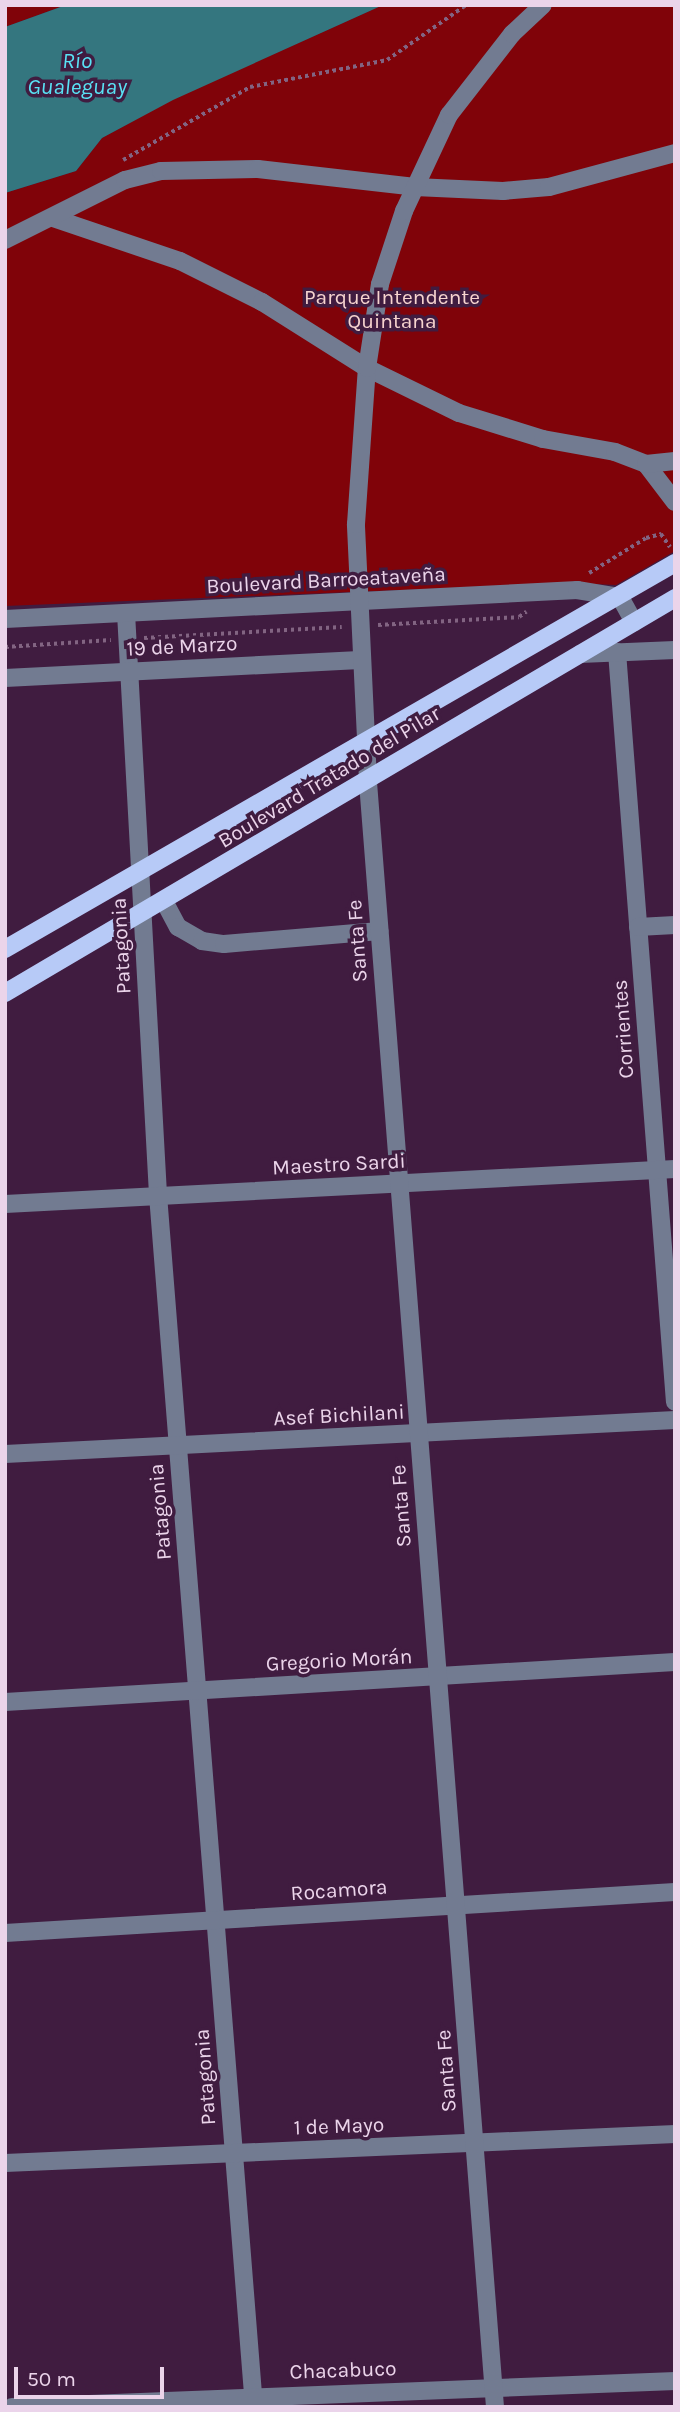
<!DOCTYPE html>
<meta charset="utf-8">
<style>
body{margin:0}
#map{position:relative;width:680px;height:2412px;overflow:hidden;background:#401c40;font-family:Karla,sans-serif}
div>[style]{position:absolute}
.green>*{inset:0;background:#800309}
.water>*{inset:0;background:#34767f}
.path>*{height:3.5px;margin-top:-1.75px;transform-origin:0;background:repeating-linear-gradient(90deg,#826482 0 3.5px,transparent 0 7px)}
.minor>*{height:18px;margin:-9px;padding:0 9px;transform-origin:9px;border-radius:9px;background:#727b91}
.major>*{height:18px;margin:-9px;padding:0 9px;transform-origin:9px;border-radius:9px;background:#b7caf7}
span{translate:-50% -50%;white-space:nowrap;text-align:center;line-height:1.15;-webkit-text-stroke:7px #401c40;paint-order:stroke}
.park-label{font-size:21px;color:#f7d4cf}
.street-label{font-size:21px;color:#ebd4ea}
.water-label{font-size:23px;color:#59e2f4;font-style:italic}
.frame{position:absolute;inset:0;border:7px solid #ebd4ea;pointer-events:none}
.scale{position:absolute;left:14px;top:2367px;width:150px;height:32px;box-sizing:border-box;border:4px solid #ebd4ea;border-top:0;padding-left:9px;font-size:21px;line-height:24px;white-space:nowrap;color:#ebd4ea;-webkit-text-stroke:5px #401c40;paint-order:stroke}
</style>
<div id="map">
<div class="green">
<i style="clip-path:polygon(5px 5px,66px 5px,5px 27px)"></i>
<i style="clip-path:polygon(383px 5px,675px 5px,675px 551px,616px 585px,573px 583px,5px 606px,5px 193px,76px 171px,102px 138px,173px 99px)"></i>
</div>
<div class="water">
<i style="clip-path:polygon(66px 5px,383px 5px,173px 100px,102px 138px,76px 171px,5px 193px,5px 27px)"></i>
</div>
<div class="path">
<i style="left:123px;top:160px;width:146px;rotate:-29.9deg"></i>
<i style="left:250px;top:87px;width:140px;rotate:-11.1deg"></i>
<i style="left:387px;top:60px;width:96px;rotate:-34.8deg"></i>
<i style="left:589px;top:573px;width:67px;rotate:-31.6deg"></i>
<i style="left:646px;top:538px;width:16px;rotate:-15deg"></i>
<i style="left:661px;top:534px;width:16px;rotate:55deg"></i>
<i style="left:378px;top:625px;width:141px;rotate:-3.2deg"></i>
<i style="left:519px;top:617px;width:9px;rotate:-36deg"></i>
<i style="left:144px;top:638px;width:198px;rotate:-3.2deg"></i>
<i style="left:5px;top:647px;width:106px;rotate:-3.8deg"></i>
</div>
<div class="minor">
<i style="left:53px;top:218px;width:134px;rotate:18.7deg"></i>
<i style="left:180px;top:261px;width:92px;rotate:26.6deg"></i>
<i style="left:262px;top:302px;width:124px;rotate:32.2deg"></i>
<i style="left:367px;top:368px;width:102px;rotate:26.1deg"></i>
<i style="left:459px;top:413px;width:88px;rotate:17.2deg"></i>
<i style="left:543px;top:439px;width:73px;rotate:10.2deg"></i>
<i style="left:615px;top:452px;width:33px;rotate:21deg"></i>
<i style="left:646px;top:464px;width:48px;rotate:52.7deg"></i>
<i style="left:5px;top:240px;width:134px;rotate:-26.6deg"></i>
<i style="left:125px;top:180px;width:37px;rotate:-14deg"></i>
<i style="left:161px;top:171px;width:97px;rotate:-1.2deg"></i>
<i style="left:258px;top:169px;width:158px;rotate:6.5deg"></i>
<i style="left:415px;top:187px;width:88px;rotate:2.6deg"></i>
<i style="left:503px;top:191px;width:46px;rotate:-5deg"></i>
<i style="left:549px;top:187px;width:131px;rotate:-15.1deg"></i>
<i style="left:646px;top:464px;width:29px;rotate:-6deg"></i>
<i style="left:126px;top:613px;width:583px;rotate:86.85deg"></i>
<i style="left:158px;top:1195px;width:1216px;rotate:85.47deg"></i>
<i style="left:5px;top:619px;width:573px;rotate:-2.9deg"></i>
<i style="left:577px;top:590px;width:44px;rotate:9.2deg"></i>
<i style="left:620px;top:597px;width:29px;rotate:61deg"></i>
<i style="left:617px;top:652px;width:752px;rotate:85.58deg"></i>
<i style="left:580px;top:654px;width:95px;rotate:-2.4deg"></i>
<i style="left:5px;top:678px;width:355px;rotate:-2.9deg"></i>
<i style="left:164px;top:901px;width:30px;rotate:62deg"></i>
<i style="left:178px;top:927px;width:28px;rotate:30deg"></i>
<i style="left:202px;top:941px;width:22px;rotate:8deg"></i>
<i style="left:224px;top:944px;width:156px;rotate:-4.8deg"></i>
<i style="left:638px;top:927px;width:37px;rotate:-3deg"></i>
<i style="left:5px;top:1204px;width:671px;rotate:-2.99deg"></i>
<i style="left:5px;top:1454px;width:671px;rotate:-2.91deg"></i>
<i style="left:5px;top:1702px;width:671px;rotate:-3.42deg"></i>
<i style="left:5px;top:1933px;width:671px;rotate:-3.5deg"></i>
<i style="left:5px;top:2163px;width:671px;rotate:-2.48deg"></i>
<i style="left:12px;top:2407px;width:664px;rotate:-2.25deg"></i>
<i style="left:495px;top:2407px;width:1631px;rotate:-94.47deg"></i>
<i style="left:368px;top:781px;width:257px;rotate:-92.7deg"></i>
<i style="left:356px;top:524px;width:156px;rotate:-86deg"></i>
<i style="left:367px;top:368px;width:85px;rotate:-81.2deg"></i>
<i style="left:380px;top:284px;width:77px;rotate:-71.8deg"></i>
<i style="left:404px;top:211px;width:106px;rotate:-64.9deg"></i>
<i style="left:449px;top:115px;width:103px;rotate:-52.1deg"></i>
<i style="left:512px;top:34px;width:42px;rotate:-43.1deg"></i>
</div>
<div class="major">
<i style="left:5px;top:949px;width:773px;rotate:-29.95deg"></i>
<i style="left:5px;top:993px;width:778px;rotate:-30.52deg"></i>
</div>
<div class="park-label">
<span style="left:392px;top:309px">Parque Intendente<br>Quintana</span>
</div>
<div class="street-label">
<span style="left:326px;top:580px;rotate:-3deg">Boulevard Barroeataveña</span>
<span style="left:182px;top:646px;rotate:-3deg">19 de Marzo</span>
<span style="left:329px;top:777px;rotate:-31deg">Boulevard Tratado del Pilar</span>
<span style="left:357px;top:941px;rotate:-94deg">Santa Fe</span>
<span style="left:121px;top:946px;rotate:-93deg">Patagonia</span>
<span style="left:623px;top:1029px;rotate:-94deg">Corrientes</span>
<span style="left:339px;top:1164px;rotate:-3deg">Maestro Sardi</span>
<span style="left:339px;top:1415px;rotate:-3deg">Asef Bichilani</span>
<span style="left:401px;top:1506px;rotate:-94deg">Santa Fe</span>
<span style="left:160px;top:1512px;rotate:-95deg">Patagonia</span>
<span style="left:339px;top:1660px;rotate:-3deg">Gregorio Morán</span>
<span style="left:339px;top:1890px;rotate:-4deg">Rocamora</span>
<span style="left:446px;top:2071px;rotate:-94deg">Santa Fe</span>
<span style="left:205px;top:2077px;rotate:-94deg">Patagonia</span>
<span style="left:339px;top:2126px;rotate:-2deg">1 de Mayo</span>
<span style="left:343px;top:2370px;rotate:-2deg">Chacabuco</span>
</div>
<div class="water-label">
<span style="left:77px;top:74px">Río<br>Gualeguay</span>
</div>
<div class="frame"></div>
<div class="scale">50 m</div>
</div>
